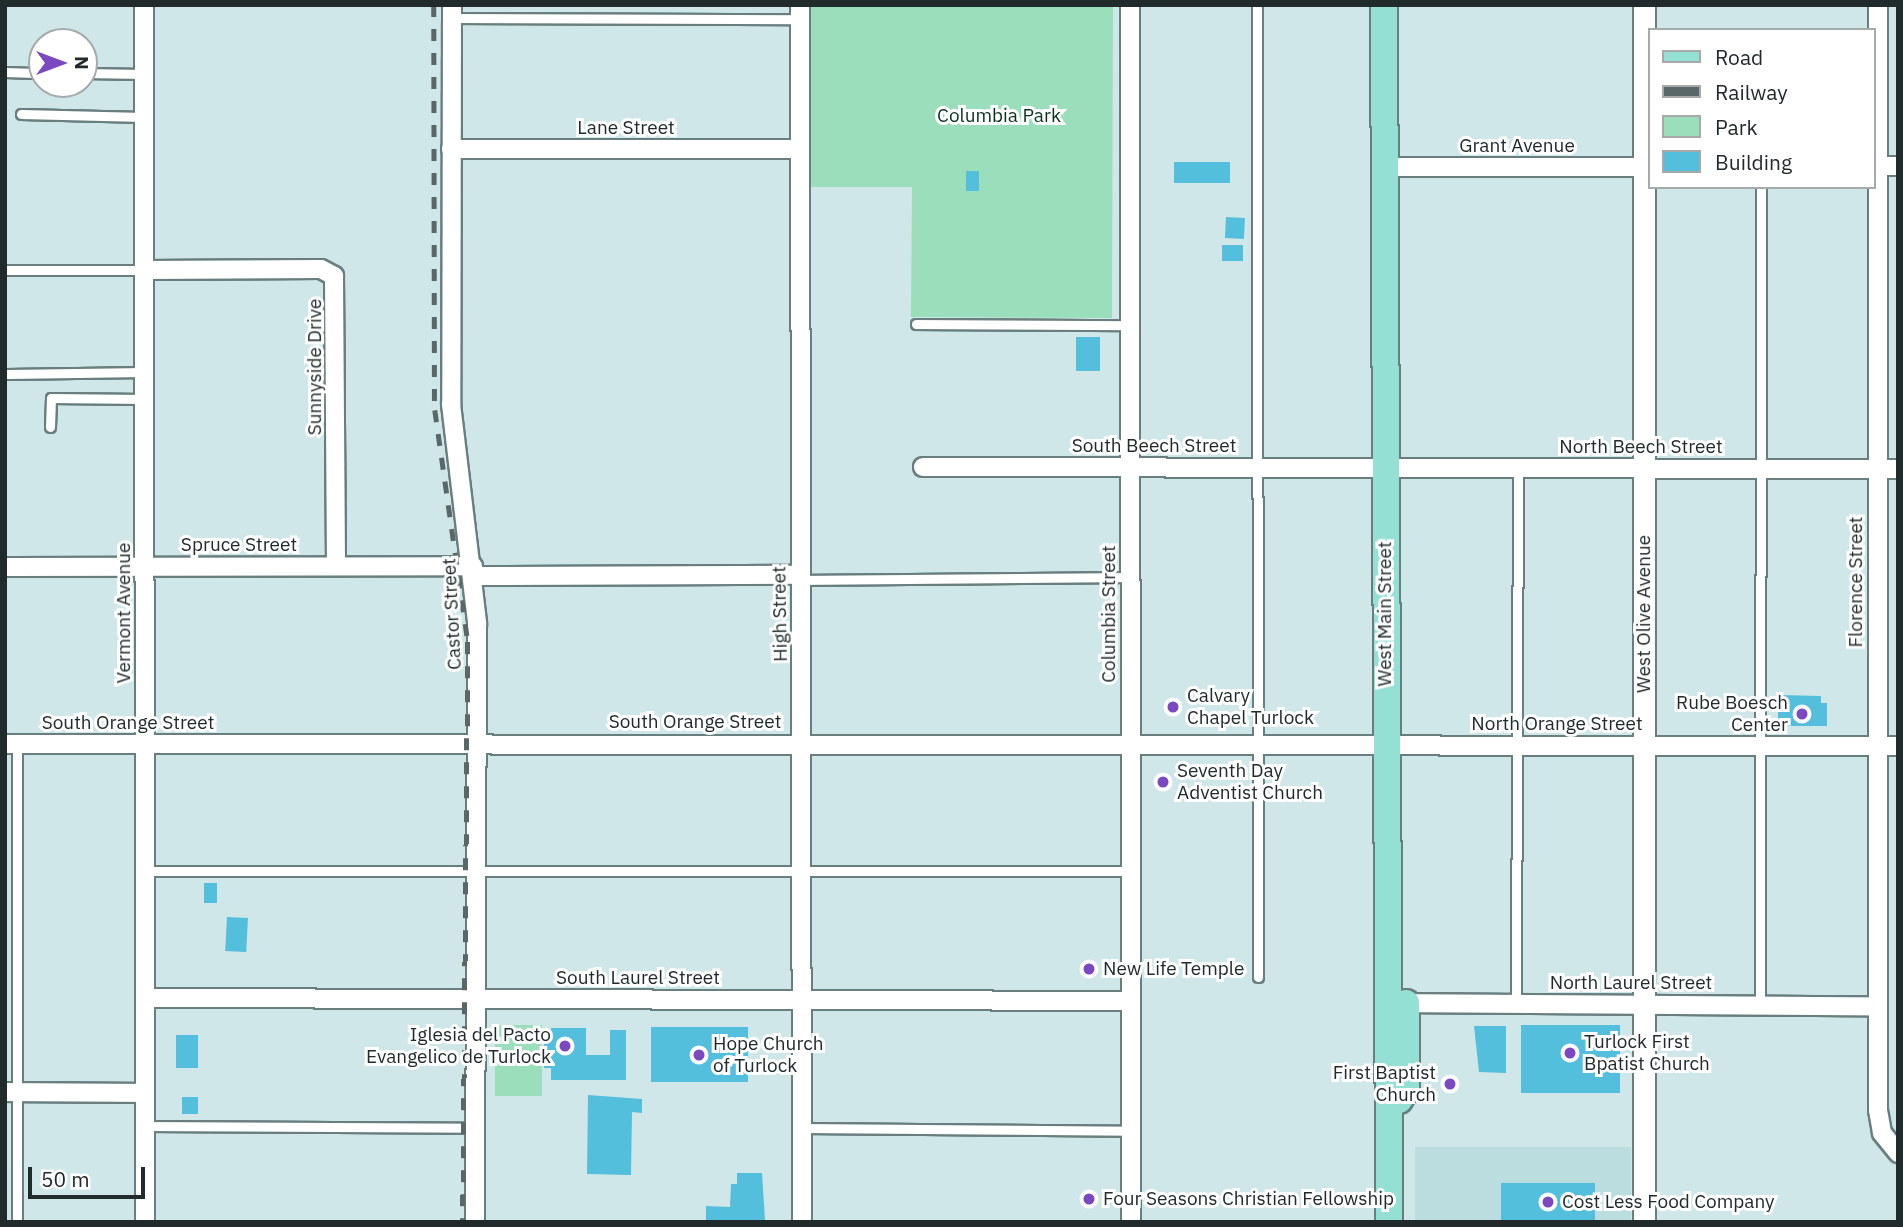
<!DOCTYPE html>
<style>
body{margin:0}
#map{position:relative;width:1903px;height:1227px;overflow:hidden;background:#cfe7e8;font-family:"IBM Plex Sans",sans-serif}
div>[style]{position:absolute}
.built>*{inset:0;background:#bcdddf;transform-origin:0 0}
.green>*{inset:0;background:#9bdebb;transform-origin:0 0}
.building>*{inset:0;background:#54bedd;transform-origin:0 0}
.roads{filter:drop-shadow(2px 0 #687e7f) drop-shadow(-2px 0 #687e7f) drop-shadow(0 2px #687e7f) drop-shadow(0 -2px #687e7f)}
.service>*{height:9px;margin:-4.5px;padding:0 4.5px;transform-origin:4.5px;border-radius:4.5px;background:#fff}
.minor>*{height:18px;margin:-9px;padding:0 9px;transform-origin:9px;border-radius:9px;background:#fff}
.tertiary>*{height:21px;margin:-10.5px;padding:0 10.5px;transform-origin:10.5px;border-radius:10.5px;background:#fff}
.primary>*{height:26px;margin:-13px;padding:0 13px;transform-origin:13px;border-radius:13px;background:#95e0d4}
.rail>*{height:4.5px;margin-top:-2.25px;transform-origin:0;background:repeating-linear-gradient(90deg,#596768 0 12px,transparent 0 24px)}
.dots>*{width:19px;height:19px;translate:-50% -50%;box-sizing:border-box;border:4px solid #fff;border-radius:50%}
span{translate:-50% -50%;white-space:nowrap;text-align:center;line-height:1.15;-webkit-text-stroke:6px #fff;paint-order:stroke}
.park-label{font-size:19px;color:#0a3221}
.street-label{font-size:19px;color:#222b2c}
.poi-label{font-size:19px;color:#222b2c}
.left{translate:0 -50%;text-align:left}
.right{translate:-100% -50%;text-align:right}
.frame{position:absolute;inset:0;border:7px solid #222b2c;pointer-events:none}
.legend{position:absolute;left:1648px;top:28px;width:228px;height:161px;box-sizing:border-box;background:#fff;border:2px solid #a7aaab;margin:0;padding:9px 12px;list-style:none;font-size:21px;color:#222b2c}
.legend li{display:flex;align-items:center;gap:14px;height:35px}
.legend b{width:35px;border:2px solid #a7aaab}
.north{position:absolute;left:28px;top:28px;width:70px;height:70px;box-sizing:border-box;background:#fff;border:2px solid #a7aaab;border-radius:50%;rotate:90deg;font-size:19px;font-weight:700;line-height:28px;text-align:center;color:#222b2c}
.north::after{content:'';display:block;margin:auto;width:24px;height:32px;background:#7b48c0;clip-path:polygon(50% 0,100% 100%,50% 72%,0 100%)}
.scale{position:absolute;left:28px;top:1167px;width:117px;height:32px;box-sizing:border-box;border:4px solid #222b2c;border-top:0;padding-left:9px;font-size:21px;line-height:24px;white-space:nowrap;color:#222b2c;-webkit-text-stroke:5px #fff;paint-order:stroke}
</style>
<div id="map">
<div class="built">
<i style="left:1631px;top:1147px;width:75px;height:216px;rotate:90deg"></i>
</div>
<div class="green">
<i style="clip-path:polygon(810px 5px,1113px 5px,1112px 318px,911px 317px,912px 187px,809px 187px)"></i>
<i style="left:495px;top:1025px;width:47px;height:71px"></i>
</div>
<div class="building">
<i style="left:1174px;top:162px;width:56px;height:21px"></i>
<i style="left:966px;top:171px;width:13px;height:20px"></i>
<i style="left:1226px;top:217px;width:19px;height:21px;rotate:3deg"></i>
<i style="left:1243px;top:245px;width:16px;height:21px;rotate:90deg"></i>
<i style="left:1076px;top:337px;width:24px;height:34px"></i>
<i style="clip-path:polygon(1778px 695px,1821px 696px,1821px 703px,1827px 703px,1827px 726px,1778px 726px)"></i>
<i style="left:204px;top:883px;width:13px;height:20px"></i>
<i style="left:227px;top:917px;width:21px;height:34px;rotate:3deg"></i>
<i style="left:1521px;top:1025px;width:99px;height:68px"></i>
<i style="clip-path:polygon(1474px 1026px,1506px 1026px,1506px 1073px,1479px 1072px)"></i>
<i style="left:651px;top:1027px;width:97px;height:55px"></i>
<i style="clip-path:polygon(551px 1028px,586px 1028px,586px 1055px,610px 1055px,610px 1030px,626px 1030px,626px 1080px,551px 1080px,551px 1068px,544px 1068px,544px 1036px,551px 1036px)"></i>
<i style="left:176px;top:1035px;width:22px;height:33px"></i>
<i style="clip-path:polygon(588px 1095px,642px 1099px,642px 1113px,632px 1112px,631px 1175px,587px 1174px)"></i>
<i style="left:182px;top:1097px;width:16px;height:17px"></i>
<i style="clip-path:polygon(737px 1173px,762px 1173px,765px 1220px,706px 1222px,706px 1206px,730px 1207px,731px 1184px,737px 1184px)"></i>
<i style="left:1501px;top:1183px;width:94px;height:39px"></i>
</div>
<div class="roads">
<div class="service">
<i style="left:1257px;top:5px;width:972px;rotate:89.94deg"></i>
<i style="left:452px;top:18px;width:348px;rotate:0.2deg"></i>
<i style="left:5px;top:72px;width:37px;rotate:2deg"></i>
<i style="left:84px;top:73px;width:60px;rotate:1deg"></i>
<i style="left:21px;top:114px;width:123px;rotate:1.4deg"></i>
<i style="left:5px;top:270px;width:140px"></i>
<i style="left:916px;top:324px;width:214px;rotate:0.3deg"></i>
<i style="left:7px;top:374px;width:138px;rotate:-0.8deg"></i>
<i style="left:50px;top:427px;width:29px;rotate:-88deg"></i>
<i style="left:51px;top:398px;width:94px;rotate:0.6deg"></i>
<i style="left:800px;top:580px;width:330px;rotate:-0.5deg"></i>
<i style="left:145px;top:871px;width:987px"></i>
<i style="left:1516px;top:1003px;width:535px;rotate:-89.79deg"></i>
<i style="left:1760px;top:1005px;width:818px;rotate:-89.93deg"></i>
<i style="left:145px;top:1126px;width:330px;rotate:0.3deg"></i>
<i style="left:802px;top:1128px;width:329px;rotate:0.5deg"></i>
<i style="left:17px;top:1222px;width:478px;rotate:-90deg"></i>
</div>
<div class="minor">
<i style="left:144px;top:5px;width:1217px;rotate:89.95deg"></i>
<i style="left:452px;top:5px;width:399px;rotate:90.1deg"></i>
<i style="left:451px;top:404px;width:221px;rotate:83.2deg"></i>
<i style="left:477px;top:623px;width:599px;rotate:90.19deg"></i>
<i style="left:800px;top:5px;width:1217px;rotate:89.91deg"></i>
<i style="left:1130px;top:5px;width:1217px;rotate:89.95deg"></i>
<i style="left:1878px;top:5px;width:1105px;rotate:90deg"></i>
<i style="left:1878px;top:1110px;width:23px;rotate:80deg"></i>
<i style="left:1882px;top:1133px;width:26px;rotate:51deg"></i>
<i style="left:451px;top:149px;width:349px"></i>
<i style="left:1873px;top:166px;width:25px"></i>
<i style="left:1385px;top:167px;width:264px"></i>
<i style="left:145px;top:270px;width:176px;rotate:-0.3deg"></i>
<i style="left:321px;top:269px;width:15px;rotate:28deg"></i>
<i style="left:334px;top:276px;width:290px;rotate:89.6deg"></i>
<i style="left:923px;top:467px;width:975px;rotate:0.12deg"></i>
<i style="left:5px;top:567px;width:468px;rotate:-0.1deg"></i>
<i style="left:474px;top:576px;width:326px;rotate:-0.2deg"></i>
<i style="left:5px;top:744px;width:1893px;rotate:0.06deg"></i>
<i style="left:145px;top:998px;width:986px;rotate:0.17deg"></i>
<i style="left:1397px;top:1003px;width:480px;rotate:0.4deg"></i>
<i style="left:5px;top:1092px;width:140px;rotate:0.4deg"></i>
</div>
<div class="tertiary">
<i style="left:1644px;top:5px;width:1217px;rotate:90deg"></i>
</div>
<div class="primary">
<i style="left:1384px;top:5px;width:1217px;rotate:89.76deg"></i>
<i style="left:1399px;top:1100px;width:14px;rotate:-60deg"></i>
<i style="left:1406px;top:1088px;width:85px;rotate:-90deg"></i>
</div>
</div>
<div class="rail">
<i style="left:434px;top:5px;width:405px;rotate:89.9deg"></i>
<i style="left:435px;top:410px;width:234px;rotate:81.9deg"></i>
<i style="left:468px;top:642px;width:580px;rotate:90.49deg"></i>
</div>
<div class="dots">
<i style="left:1173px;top:707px;background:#7b48c0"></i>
<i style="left:1802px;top:714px;background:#7b48c0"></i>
<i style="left:1163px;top:782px;background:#7b48c0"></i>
<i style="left:1089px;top:969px;background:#7b48c0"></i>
<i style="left:565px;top:1046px;background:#7b48c0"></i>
<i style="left:1570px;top:1053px;background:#7b48c0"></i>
<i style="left:699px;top:1055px;background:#7b48c0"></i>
<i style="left:1450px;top:1084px;background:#7b48c0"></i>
<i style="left:1089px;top:1199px;background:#7b48c0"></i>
<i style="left:1548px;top:1202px;background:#7b48c0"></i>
</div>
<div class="park-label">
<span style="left:999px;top:116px">Columbia Park</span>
</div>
<div class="street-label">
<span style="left:626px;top:128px">Lane Street</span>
<span style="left:1517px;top:146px">Grant Avenue</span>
<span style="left:315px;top:367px;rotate:-90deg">Sunnyside Drive</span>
<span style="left:1154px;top:446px">South Beech Street</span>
<span style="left:1641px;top:447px">North Beech Street</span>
<span style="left:239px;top:545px">Spruce Street</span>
<span style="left:1856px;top:582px;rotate:-90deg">Florence Street</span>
<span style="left:124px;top:613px;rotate:-90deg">Vermont Avenue</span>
<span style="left:452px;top:614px;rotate:-93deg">Castor Street</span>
<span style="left:780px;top:614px;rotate:-91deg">High Street</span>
<span style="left:1109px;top:614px;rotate:-90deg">Columbia Street</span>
<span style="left:1385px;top:614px;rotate:-90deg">West Main Street</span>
<span style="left:1644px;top:614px;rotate:-90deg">West Olive Avenue</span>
<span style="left:695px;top:722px">South Orange Street</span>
<span style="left:128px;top:723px">South Orange Street</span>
<span style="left:1557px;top:724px">North Orange Street</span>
<span style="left:638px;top:978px">South Laurel Street</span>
<span style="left:1631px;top:983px">North Laurel Street</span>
</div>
<div class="poi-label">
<span class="left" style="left:1187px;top:707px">Calvary<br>Chapel Turlock</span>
<span class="right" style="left:1788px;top:714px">Rube Boesch<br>Center</span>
<span class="left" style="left:1177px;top:782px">Seventh Day<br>Adventist Church</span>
<span class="left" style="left:1103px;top:969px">New Life Temple</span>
<span class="right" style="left:551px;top:1046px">Iglesia del Pacto<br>Evangelico de Turlock</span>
<span class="left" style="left:1584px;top:1053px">Turlock First<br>Bpatist Church</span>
<span class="left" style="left:713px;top:1055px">Hope Church<br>of Turlock</span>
<span class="right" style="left:1436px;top:1084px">First Baptist<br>Church</span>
<span class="left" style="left:1103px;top:1199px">Four Seasons Christian Fellowship</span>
<span class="left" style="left:1562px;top:1202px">Cost Less Food Company</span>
</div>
<div class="frame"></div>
<ul class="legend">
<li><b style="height:9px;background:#95e0d4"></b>Road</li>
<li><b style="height:9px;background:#596768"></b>Railway</li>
<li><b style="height:19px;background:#9bdebb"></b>Park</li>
<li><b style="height:19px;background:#54bedd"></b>Building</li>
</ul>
<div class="north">N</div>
<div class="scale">50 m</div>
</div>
